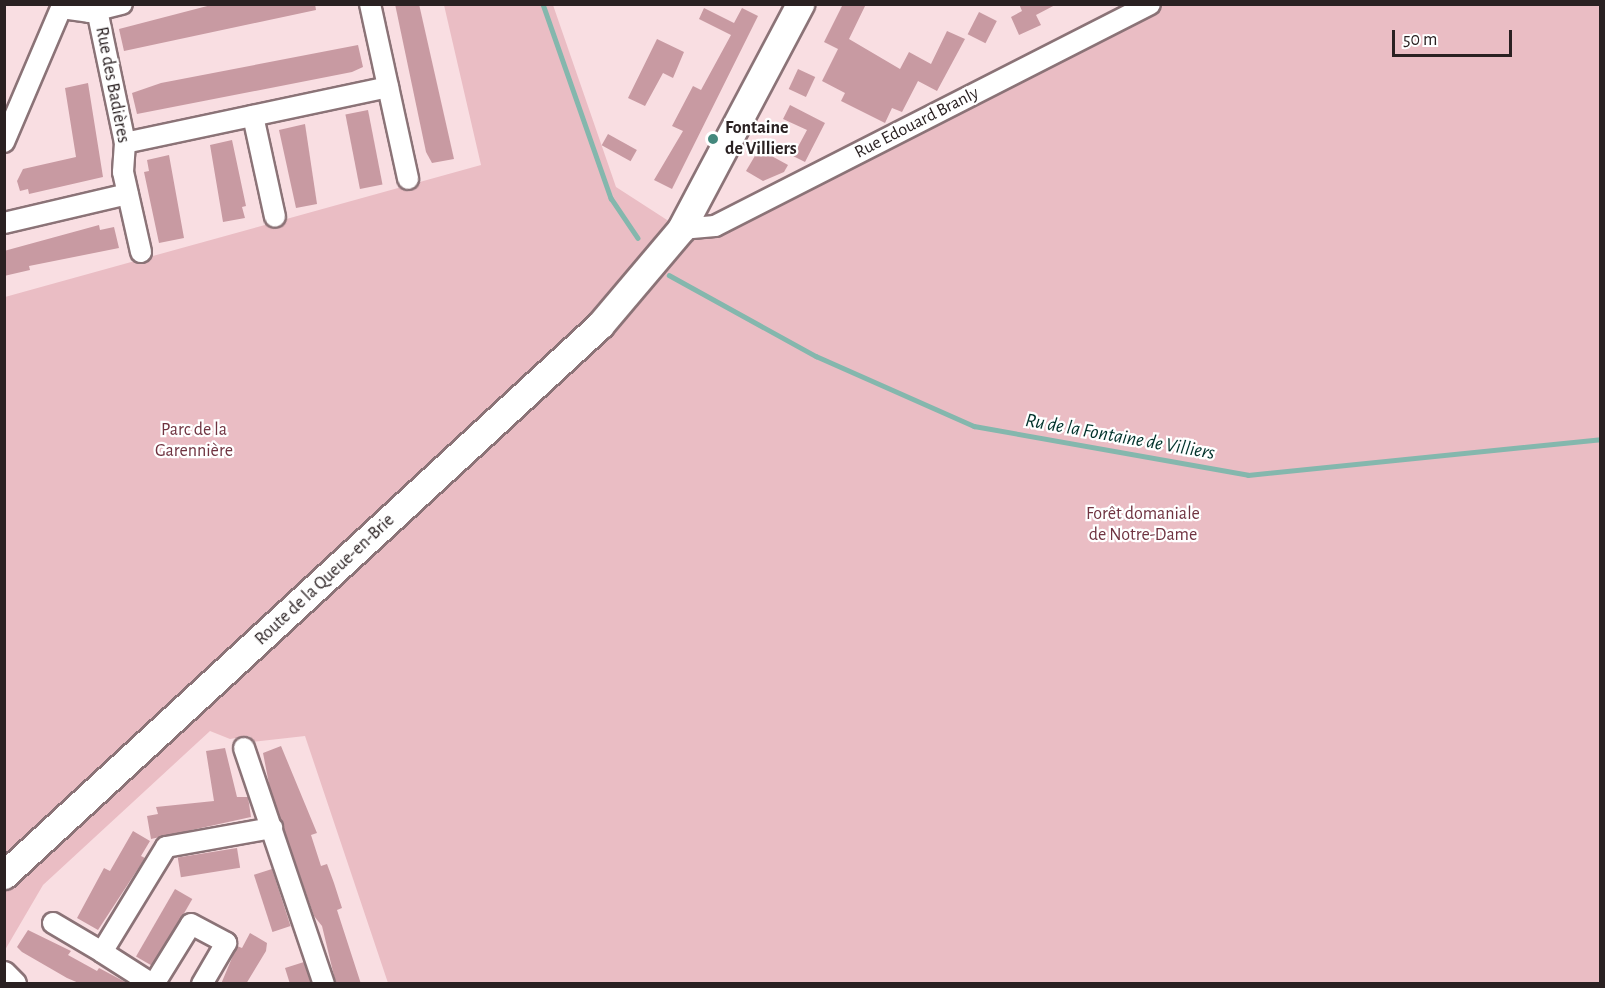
<!DOCTYPE html>
<meta charset="utf-8">
<style>
body{margin:0}
#map{position:relative;width:1605px;height:988px;overflow:hidden;background:#f9dee2;font-family:"Alegreya Sans",sans-serif}
div>[style]{position:absolute}
.green>*{inset:0;background:#eabdc4}
.stream>*{height:4.5px;margin:-2.25px;padding:0 2.25px;transform-origin:2.25px;border-radius:2.25px;background:#84b7ad}
.building>*{inset:0;background:#c89aa2;transform-origin:0 0}
.roads{filter:drop-shadow(2px 0 #8b7377) drop-shadow(-2px 0 #8b7377) drop-shadow(0 2px #8b7377) drop-shadow(0 -2px #8b7377)}
.minor>*{height:20px;margin:-10px;padding:0 10px;transform-origin:10px;border-radius:10px;background:#fff}
.tertiary>*{height:24px;margin:-12px;padding:0 12px;transform-origin:12px;border-radius:12px;background:#fff}
.secondary>*{height:27px;margin:-13.5px;padding:0 13.5px;transform-origin:13.5px;border-radius:13.5px;background:#fff}
.dots>*{width:16px;height:16px;translate:-50% -50%;box-sizing:border-box;border:3px solid #fff;border-radius:50%}
span{translate:-50% -50%;white-space:nowrap;text-align:center;line-height:1.15;-webkit-text-stroke:4.5px #fff;paint-order:stroke}
.street-label{font-size:18px;color:#2a2122}
.poi-label{font-size:18px;color:#2a2122;font-weight:700}
.left{translate:0 -50%;text-align:left}
.park-label{font-size:18px;color:#6f3340}
.water-label{font-size:20px;color:#00322b;font-style:italic}
.frame{position:absolute;inset:0;border:6px solid #2a2122;pointer-events:none}
.scale{position:absolute;left:1392px;top:30px;width:120px;height:27px;box-sizing:border-box;border:3px solid #2a2122;border-top:0;padding-left:8px;font-size:18px;line-height:21px;white-space:nowrap;color:#2a2122;-webkit-text-stroke:4px #fff;paint-order:stroke}
</style>
<div id="map">
<div class="green">
<i style="clip-path:polygon(444px 5px,553px 5px,616px 187px,681px 229px,714px 229px,1162px 5px,1600px 5px,1600px 983px,388px 983px,305px 736px,252px 742px,250px 736px,230px 739px,210px 731px,43px 885px,5px 950px,5px 297px,481px 165px)"></i>
</div>
<div class="stream">
<i style="left:543px;top:4px;width:206px;rotate:70.7deg"></i>
<i style="left:611px;top:198px;width:48px;rotate:56deg"></i>
<i style="left:669px;top:275px;width:168px;rotate:28.9deg"></i>
<i style="left:816px;top:356px;width:173px;rotate:23.9deg"></i>
<i style="left:974px;top:426px;width:278px;rotate:10.1deg"></i>
<i style="left:1248px;top:475px;width:354px;rotate:-5.8deg"></i>
</div>
<div class="building">
<i style="clip-path:polygon(215px 4px,315px 4px,316px 10px,124px 51px,119px 29px)"></i>
<i style="clip-path:polygon(395px 4px,419px 4px,454px 159px,432px 163px,426px 152px)"></i>
<i style="clip-path:polygon(843px 4px,866px 4px,849px 39px,900px 69px,909px 52px,931px 64px,947px 31px,965px 39px,937px 91px,918px 81px,902px 112px,892px 108px,885px 123px,841px 101px,845px 93px,822px 81px,838px 49px,824px 42px)"></i>
<i style="clip-path:polygon(1019px 4px,1057px 4px,1036px 15px,1041px 25px,1019px 35px,1011px 17px,1022px 11px)"></i>
<i style="clip-path:polygon(704px 8px,734px 23px,742px 8px,758px 16px,672px 189px,654px 180px,683px 131px,672px 126px,693px 86px,701px 90px,731px 35px,699px 19px)"></i>
<i style="left:979px;top:12px;width:20px;height:25px;rotate:27deg"></i>
<i style="clip-path:polygon(657px 39px,684px 52px,673px 78px,663px 73px,645px 106px,628px 98px)"></i>
<i style="clip-path:polygon(358px 45px,363px 67px,352px 72px,137px 114px,132px 93px,161px 83px)"></i>
<i style="left:798px;top:69px;width:19px;height:22px;rotate:25deg"></i>
<i style="clip-path:polygon(88px 83px,103px 177px,29px 194px,28px 189px,20px 191px,17px 181px,23px 169px,76px 157px,65px 88px)"></i>
<i style="clip-path:polygon(790px 105px,825px 123px,805px 162px,793px 156px,807px 130px,783px 119px)"></i>
<i style="left:368px;top:110px;width:76px;height:23px;rotate:79deg"></i>
<i style="clip-path:polygon(305px 124px,317px 204px,296px 208px,279px 130px)"></i>
<i style="left:608px;top:134px;width:33px;height:13px;rotate:29deg"></i>
<i style="clip-path:polygon(232px 140px,246px 206px,242px 207px,245px 218px,223px 222px,210px 145px)"></i>
<i style="clip-path:polygon(759px 149px,788px 165px,784px 172px,763px 181px,746px 171px)"></i>
<i style="clip-path:polygon(169px 155px,184px 238px,159px 243px,144px 172px,149px 171px,147px 160px)"></i>
<i style="clip-path:polygon(99px 225px,100px 230px,114px 227px,119px 248px,29px 266px,30px 270px,4px 276px,4px 251px)"></i>
<i style="clip-path:polygon(281px 746px,317px 833px,311px 835px,321px 866px,327px 864px,334px 883px,342px 908px,337px 910px,361px 984px,336px 984px,322px 926px,314px 916px,270px 789px,263px 753px)"></i>
<i style="clip-path:polygon(225px 748px,237px 797px,248px 797px,251px 817px,151px 839px,147px 816px,158px 814px,156px 807px,214px 801px,206px 751px)"></i>
<i style="clip-path:polygon(133px 831px,150px 841px,141px 856px,145px 858px,98px 930px,77px 918px,104px 868px,110px 871px)"></i>
<i style="left:237px;top:848px;width:20px;height:60px;rotate:81deg"></i>
<i style="left:272px;top:869px;width:60px;height:19px;rotate:72deg"></i>
<i style="left:175px;top:889px;width:20px;height:78px;rotate:30deg"></i>
<i style="clip-path:polygon(28px 930px,71px 951px,68px 955px,97px 971px,99px 968px,129px 984px,81px 984px,67px 978px,22px 952px,17px 947px)"></i>
<i style="clip-path:polygon(250px 933px,267px 943px,266px 951px,246px 984px,221px 984px,237px 946px,242px 948px)"></i>
<i style="clip-path:polygon(304px 962px,311px 984px,290px 984px,285px 968px)"></i>
</div>
<div class="roads">
<div class="minor">
<i style="left:370px;top:4px;width:179px;rotate:77.7deg"></i>
<i style="left:62px;top:8px;width:27px;rotate:8deg"></i>
<i style="left:89px;top:12px;width:34px;rotate:-14deg"></i>
<i style="left:97px;top:10px;width:136px;rotate:78.1deg"></i>
<i style="left:125px;top:143px;width:29px;rotate:94deg"></i>
<i style="left:123px;top:172px;width:82px;rotate:77.3deg"></i>
<i style="left:253px;top:116px;width:103px;rotate:77.7deg"></i>
<i style="left:4px;top:142px;width:150px;rotate:-66.9deg"></i>
<i style="left:125px;top:143px;width:269px;rotate:-12deg"></i>
<i style="left:4px;top:223px;width:127px;rotate:-13.2deg"></i>
<i style="left:681px;top:229px;width:34px;rotate:-5deg"></i>
<i style="left:715px;top:226px;width:488px;rotate:-27deg"></i>
<i style="left:244px;top:748px;width:249px;rotate:71.3deg"></i>
<i style="left:53px;top:923px;width:57px;rotate:30.6deg"></i>
<i style="left:152px;top:984px;width:59px;rotate:-147.4deg"></i>
<i style="left:102px;top:952px;width:123px;rotate:-58.6deg"></i>
<i style="left:166px;top:847px;width:108px;rotate:-10.2deg"></i>
<i style="left:154px;top:984px;width:70px;rotate:-58.3deg"></i>
<i style="left:191px;top:924px;width:40px;rotate:28deg"></i>
<i style="left:226px;top:943px;width:48px;rotate:120.3deg"></i>
</div>
<div class="tertiary">
<i style="left:4px;top:974px;width:14px;rotate:45deg"></i>
</div>
<div class="secondary">
<i style="left:4px;top:875px;width:811px;rotate:-42.7deg"></i>
<i style="left:600px;top:325px;width:126px;rotate:-49.8deg"></i>
<i style="left:681px;top:229px;width:255px;rotate:-62.1deg"></i>
</div>
</div>
<div class="dots">
<i style="left:713px;top:139px;background:#44887d"></i>
</div>
<div class="street-label">
<span style="left:112px;top:85px;rotate:79deg">Rue des Badières</span>
<span style="left:917px;top:123px;rotate:-27deg">Rue Edouard Branly</span>
<span style="left:325px;top:580px;rotate:-43deg">Route de la Queue-en-Brie</span>
</div>
<div class="poi-label">
<span class="left" style="left:725px;top:139px">Fontaine<br>de Villiers</span>
</div>
<div class="park-label">
<span style="left:194px;top:441px">Parc de la<br>Garennière</span>
<span style="left:1143px;top:525px">Forêt domaniale<br>de Notre-Dame</span>
</div>
<div class="water-label">
<span style="left:1120px;top:437px;rotate:10deg">Ru de la Fontaine de Villiers</span>
</div>
<div class="frame"></div>
<div class="scale">50 m</div>
</div>
